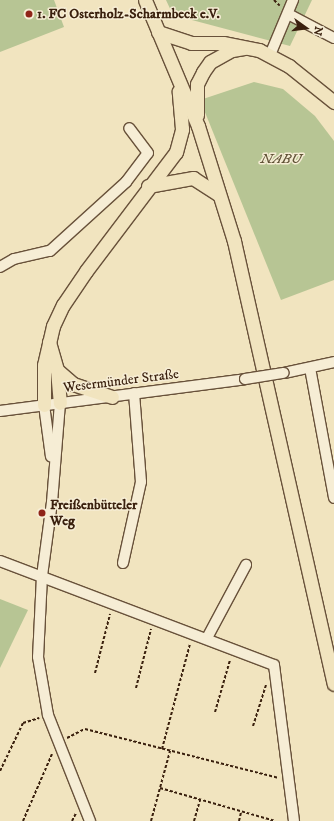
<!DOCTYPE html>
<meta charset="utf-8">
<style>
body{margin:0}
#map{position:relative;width:334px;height:821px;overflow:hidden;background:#f1e4bf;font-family:"IM FELL DW Pica",serif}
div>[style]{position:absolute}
.green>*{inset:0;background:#b7c594}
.path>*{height:2px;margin-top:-1px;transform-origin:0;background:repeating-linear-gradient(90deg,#3a200e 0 3px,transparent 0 5px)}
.roads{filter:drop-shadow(1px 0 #68513a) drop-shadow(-1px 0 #68513a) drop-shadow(0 1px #68513a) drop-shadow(0 -1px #68513a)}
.minor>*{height:10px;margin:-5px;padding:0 5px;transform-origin:5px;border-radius:5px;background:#f6edd5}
.major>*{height:13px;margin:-6.5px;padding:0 6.5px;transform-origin:6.5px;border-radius:6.5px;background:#f1e4bf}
.bridges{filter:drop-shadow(1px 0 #68513a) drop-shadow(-1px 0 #68513a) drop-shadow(0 1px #68513a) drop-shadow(0 -1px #68513a)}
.minor-bridge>*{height:10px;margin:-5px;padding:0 5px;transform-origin:5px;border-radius:5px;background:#f6edd5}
.dots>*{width:11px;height:11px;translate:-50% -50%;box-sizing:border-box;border:2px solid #f6edd5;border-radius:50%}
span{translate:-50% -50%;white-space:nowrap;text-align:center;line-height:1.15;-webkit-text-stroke:3px #f6edd5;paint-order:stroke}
.poi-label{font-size:14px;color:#3a200e;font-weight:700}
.left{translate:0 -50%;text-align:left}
.park-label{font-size:14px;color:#605236;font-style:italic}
.street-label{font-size:14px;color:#3a200e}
.north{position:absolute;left:286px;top:8px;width:40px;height:40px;-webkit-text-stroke:3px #f6edd5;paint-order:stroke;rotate:104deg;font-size:11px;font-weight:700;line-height:16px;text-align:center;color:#3a200e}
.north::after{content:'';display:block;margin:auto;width:14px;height:18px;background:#3a200e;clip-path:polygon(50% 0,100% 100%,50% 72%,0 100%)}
</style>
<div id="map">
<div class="green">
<i style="clip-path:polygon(0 0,54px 0,64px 27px,0 52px)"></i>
<i style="clip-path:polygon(166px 0,312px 0,290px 46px,173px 15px)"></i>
<i style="clip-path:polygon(254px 82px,283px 89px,315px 116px,334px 141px,334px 280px,281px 300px,200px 100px)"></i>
<i style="clip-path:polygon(0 599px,28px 610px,0 668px)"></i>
</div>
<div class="path">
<i style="left:274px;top:0;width:8px;rotate:45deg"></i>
<i style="left:95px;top:673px;width:61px;rotate:-75.7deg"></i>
<i style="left:136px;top:688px;width:61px;rotate:-75.7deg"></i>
<i style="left:215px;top:712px;width:54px;rotate:-73.9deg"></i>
<i style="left:253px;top:726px;width:43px;rotate:-72.4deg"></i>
<i style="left:67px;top:738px;width:20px;rotate:-27deg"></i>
<i style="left:85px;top:729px;width:199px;rotate:14.2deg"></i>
<i style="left:162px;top:749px;width:109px;rotate:-75.1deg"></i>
<i style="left:0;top:771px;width:53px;rotate:-64.4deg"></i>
<i style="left:23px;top:723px;width:17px;rotate:-17deg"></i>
<i style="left:160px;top:788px;width:120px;rotate:16deg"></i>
<i style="left:23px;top:821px;width:73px;rotate:-66.6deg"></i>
<i style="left:72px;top:821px;width:9px;rotate:-63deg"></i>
<i style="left:151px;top:821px;width:73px;rotate:-74.8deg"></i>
<i style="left:194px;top:821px;width:22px;rotate:-74deg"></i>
<i style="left:239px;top:821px;width:9px;rotate:-77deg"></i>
</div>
<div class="roads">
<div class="minor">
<i style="left:288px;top:14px;width:52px;rotate:27.6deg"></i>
<i style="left:270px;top:55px;width:60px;rotate:-67.3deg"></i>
<i style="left:0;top:267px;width:16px;rotate:-30deg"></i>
<i style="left:14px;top:259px;width:37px;rotate:-13deg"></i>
<i style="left:50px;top:251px;width:103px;rotate:-42.2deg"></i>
<i style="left:126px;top:182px;width:36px;rotate:-53deg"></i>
<i style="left:148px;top:153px;width:31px;rotate:-127deg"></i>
<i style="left:310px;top:368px;width:132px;rotate:79.5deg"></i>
<i style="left:284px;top:373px;width:51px;rotate:-12.4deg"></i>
<i style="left:60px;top:403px;width:99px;rotate:94.6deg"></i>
<i style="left:52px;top:502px;width:75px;rotate:97.7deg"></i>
<i style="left:42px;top:576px;width:81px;rotate:92.8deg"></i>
<i style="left:38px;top:657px;width:59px;rotate:80.2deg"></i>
<i style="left:48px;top:715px;width:114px;rotate:68.4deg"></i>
<i style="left:44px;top:405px;width:52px;rotate:82.3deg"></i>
<i style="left:0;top:411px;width:247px;rotate:-7.4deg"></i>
<i style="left:0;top:561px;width:293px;rotate:20.8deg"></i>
<i style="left:274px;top:665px;width:157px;rotate:82.7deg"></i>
<i style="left:123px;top:563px;width:83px;rotate:-77.5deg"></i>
<i style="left:141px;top:482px;width:89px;rotate:-94.5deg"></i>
<i style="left:207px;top:638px;width:83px;rotate:-61.9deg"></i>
</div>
<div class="major">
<i style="left:145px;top:0;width:137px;rotate:67.2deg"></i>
<i style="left:198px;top:126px;width:121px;rotate:72.6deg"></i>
<i style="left:234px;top:241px;width:454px;rotate:77.3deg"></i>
<i style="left:158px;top:32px;width:35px;rotate:18deg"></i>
<i style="left:191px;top:43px;width:32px"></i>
<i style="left:223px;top:43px;width:37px;rotate:11deg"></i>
<i style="left:259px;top:50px;width:34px;rotate:28deg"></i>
<i style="left:289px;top:66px;width:58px;rotate:38.7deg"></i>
<i style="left:197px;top:115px;width:31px;rotate:-90deg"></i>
<i style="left:197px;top:84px;width:13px;rotate:-63deg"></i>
<i style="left:203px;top:72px;width:12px;rotate:-55deg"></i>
<i style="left:210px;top:62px;width:25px;rotate:-29deg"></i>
<i style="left:232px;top:50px;width:12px;rotate:-9deg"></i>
<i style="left:148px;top:186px;width:46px;rotate:-10.1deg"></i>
<i style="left:193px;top:178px;width:31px;rotate:33deg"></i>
<i style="left:49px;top:342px;width:29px;rotate:74deg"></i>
<i style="left:57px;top:370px;width:33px;rotate:85deg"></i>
<i style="left:57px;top:370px;width:21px;rotate:41deg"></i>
<i style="left:73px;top:384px;width:41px;rotate:18.4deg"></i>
<i style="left:44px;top:405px;width:40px;rotate:-90deg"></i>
<i style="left:44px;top:365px;width:40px;rotate:-77deg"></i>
<i style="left:53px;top:326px;width:23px;rotate:-65deg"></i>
<i style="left:63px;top:305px;width:41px;rotate:-55.9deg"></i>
<i style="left:86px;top:271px;width:149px;rotate:-52.9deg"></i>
<i style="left:176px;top:152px;width:24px;rotate:-75deg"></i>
<i style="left:182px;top:129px;width:38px;rotate:-95deg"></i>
</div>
</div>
<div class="bridges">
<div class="minor-bridge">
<i style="left:245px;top:379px;width:39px;rotate:-9deg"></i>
</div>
</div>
<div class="dots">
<i style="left:29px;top:14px;background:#8f2418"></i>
<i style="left:42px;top:513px;background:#8f2418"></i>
</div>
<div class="poi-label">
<span class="left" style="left:37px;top:14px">1. FC Osterholz-Scharmbeck e.V.</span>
<span class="left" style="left:50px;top:513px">Freißenbütteler<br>Weg</span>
</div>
<div class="park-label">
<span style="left:281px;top:159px">NABU</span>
</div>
<div class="street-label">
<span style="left:121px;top:381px;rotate:-7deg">Wesermünder Straße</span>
</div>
<div class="north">N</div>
</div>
